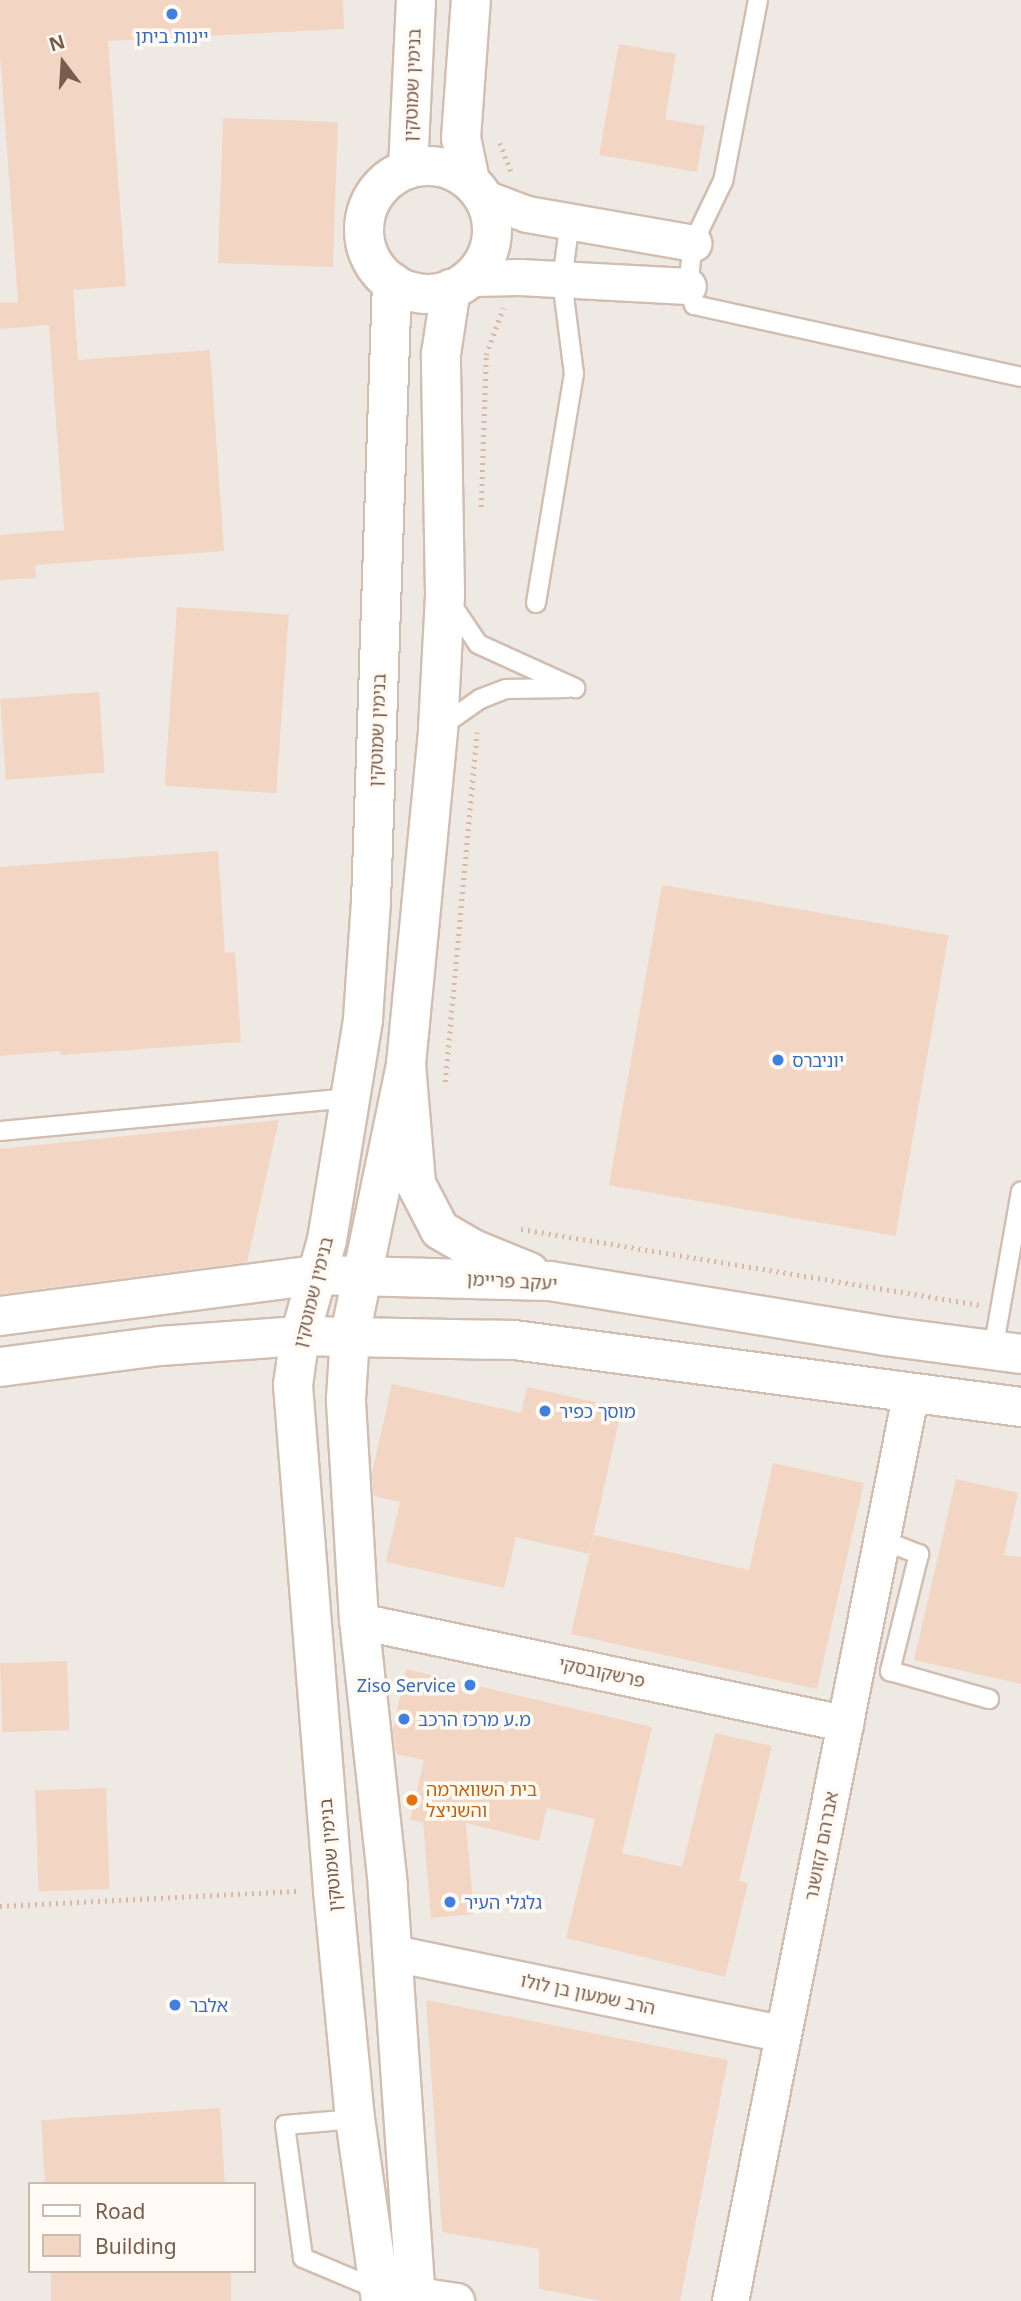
<!DOCTYPE html>
<meta charset="utf-8">
<style>
body{margin:0}
#map{position:relative;width:1021px;height:2301px;overflow:hidden;background:#fdf6ec;font-family:"Noto Sans","Noto Sans Hebrew",sans-serif}
div>[style]{position:absolute}
.industrial>*{inset:0;background:#efe9e4}
.building>*{inset:0;background:#f3d5c3;transform-origin:0 0}
.path>*{height:4.5px;margin-top:-2.25px;transform-origin:0;background:repeating-linear-gradient(90deg,#d9b8a5 0 2px,transparent 0 7px)}
.roads{filter:drop-shadow(2px 0 #d1beb0) drop-shadow(-2px 0 #d1beb0) drop-shadow(0 2px #d1beb0) drop-shadow(0 -2px #d1beb0)}
.service>*{height:18px;margin:-9px;padding:0 9px;transform-origin:9px;border-radius:9px;background:#fff}
.minor>*{height:35px;margin:-17.5px;padding:0 17.5px;transform-origin:17.5px;border-radius:17.5px;background:#fff}
.tertiary>*{height:38px;margin:-19px;padding:0 19px;transform-origin:19px;border-radius:19px;background:#fff}
.tertiary>.ring{margin:-19px;padding:0;box-sizing:content-box;background:none;border:38px solid #fff;border-radius:50%}
.secondary>*{height:38px;margin:-19px;padding:0 19px;transform-origin:19px;border-radius:19px;background:#fff}
.dots>*{width:19px;height:19px;translate:-50% -50%;box-sizing:border-box;border:4px solid #fffaf3;border-radius:50%}
span{translate:-50% -50%;white-space:nowrap;text-align:center;line-height:1.15;-webkit-text-stroke:7px #fffaf3;paint-order:stroke}
.shop-label{font-size:18px;color:#366cbe}
.left{translate:0 -50%;text-align:left}
.right{translate:-100% -50%;text-align:right}
.street-label{font-size:18px;color:#7a5c4d}
.food-label{font-size:18px;color:#c56008}
.legend{position:absolute;left:28px;top:2182px;width:228px;height:91px;box-sizing:border-box;background:#fffaf3;border:2px solid #cabbb1;margin:0;padding:9px 12px;list-style:none;font-size:21px;color:#7a5c4d}
.legend li{display:flex;align-items:center;gap:14px;height:35px}
.legend b{width:35px;border:2px solid #cabbb1}
.north{position:absolute;left:28px;top:28px;width:70px;height:70px;-webkit-text-stroke:5px #fffaf3;paint-order:stroke;rotate:343deg;font-size:19px;font-weight:700;line-height:28px;text-align:center;color:#7a5c4d}
.north::after{content:'';display:block;margin:auto;width:24px;height:32px;background:#7a5c4d;clip-path:polygon(50% 0,100% 100%,50% 72%,0 100%)}
</style>
<div id="map">
<div class="industrial">
<i style="clip-path:polygon(evenodd,0 0,1021px 0,1021px 2301px,0 2301px,0 0,30px 2184px,254px 2184px,254px 2271px,30px 2271px,30px 2184px)"></i>
</div>
<div class="building">
<i style="clip-path:polygon(0 0,343px 0,344px 29px,108px 41px,126px 286px,73px 290px,78px 360px,210px 350px,224px 551px,35px 565px,36px 578px,0 580px,0 535px,64px 530px,49px 325px,0 329px,0 303px,18px 302px,0 53px)"></i>
<i style="clip-path:polygon(619px 44px,676px 54px,665px 119px,705px 126px,697px 172px,599px 155px)"></i>
<i style="left:223px;top:118px;width:115px;height:145px;rotate:2deg"></i>
<i style="left:177px;top:607px;width:112px;height:179px;rotate:4deg"></i>
<i style="left:99px;top:692px;width:81px;height:99px;rotate:86deg"></i>
<i style="clip-path:polygon(218px 851px,225px 953px,235px 952px,241px 1042px,61px 1055px,60px 1051px,0 1056px,0 867px)"></i>
<i style="left:662px;top:885px;width:291px;height:305px;rotate:10deg"></i>
<i style="clip-path:polygon(279px 1120px,247px 1262px,0 1294px,0 1149px)"></i>
<i style="clip-path:polygon(392px 1384px,521px 1413px,527px 1387px,622px 1408px,589px 1554px,516px 1537px,504px 1588px,386px 1562px,400px 1502px,374px 1496px,372px 1473px)"></i>
<i style="clip-path:polygon(773px 1463px,864px 1483px,817px 1689px,571px 1634px,594px 1535px,749px 1570px)"></i>
<i style="clip-path:polygon(956px 1479px,1018px 1493px,1004px 1555px,1021px 1557px,1021px 1684px,914px 1660px)"></i>
<i style="left:67px;top:1661px;width:69px;height:67px;rotate:88deg"></i>
<i style="clip-path:polygon(406px 1669px,652px 1727px,622px 1853px,682px 1867px,715px 1733px,772px 1746px,739px 1881px,748px 1883px,725px 1977px,566px 1938px,595px 1819px,547px 1808px,539px 1841px,466px 1823px,474px 1914px,431px 1918px,423px 1822px,410px 1820px,424px 1760px,396px 1754px,393px 1729px)"></i>
<i style="left:106px;top:1788px;width:101px;height:71px;rotate:88deg"></i>
<i style="clip-path:polygon(426px 2000px,728px 2060px,680px 2301px,602px 2301px,539px 2289px,539px 2249px,442px 2232px)"></i>
<i style="clip-path:polygon(220px 2108px,225px 2184px,45px 2184px,41px 2120px)"></i>
<i style="left:51px;top:2271px;width:180px;height:30px"></i>
</div>
<div class="path">
<i style="left:500px;top:143px;width:33px;rotate:69deg"></i>
<i style="left:481px;top:507px;width:152px;rotate:-88.1deg"></i>
<i style="left:486px;top:355px;width:50px;rotate:-70.1deg"></i>
<i style="left:445px;top:1082px;width:351px;rotate:-84.8deg"></i>
<i style="left:521px;top:1229px;width:464px;rotate:9.4deg"></i>
<i style="left:0;top:1906px;width:300px;rotate:-2.9deg"></i>
</div>
<div class="roads">
<div class="service">
<i style="left:758px;top:0;width:184px;rotate:100.9deg"></i>
<i style="left:723px;top:181px;width:69px;rotate:115.8deg"></i>
<i style="left:693px;top:243px;width:43px;rotate:96.6deg"></i>
<i style="left:688px;top:286px;width:20px;rotate:72deg"></i>
<i style="left:694px;top:305px;width:335px;rotate:12.4deg"></i>
<i style="left:450px;top:602px;width:50px;rotate:56.3deg"></i>
<i style="left:478px;top:644px;width:107px;rotate:24.4deg"></i>
<i style="left:536px;top:603px;width:232px;rotate:-80.6deg"></i>
<i style="left:574px;top:374px;width:95px;rotate:-97.3deg"></i>
<i style="left:562px;top:280px;width:60px;rotate:-82.3deg"></i>
<i style="left:439px;top:728px;width:50px;rotate:-35.3deg"></i>
<i style="left:480px;top:699px;width:28px;rotate:-21deg"></i>
<i style="left:506px;top:689px;width:62px;rotate:-0.9deg"></i>
<i style="left:0;top:1131px;width:353px;rotate:-5.4deg"></i>
<i style="left:993px;top:1350px;width:161px;rotate:-80deg"></i>
<i style="left:882px;top:1540px;width:40px;rotate:21deg"></i>
<i style="left:919px;top:1554px;width:121px;rotate:103.9deg"></i>
<i style="left:890px;top:1671px;width:103px;rotate:15.8deg"></i>
<i style="left:355px;top:2119px;width:70px;rotate:175.1deg"></i>
<i style="left:285px;top:2125px;width:134px;rotate:82.3deg"></i>
<i style="left:303px;top:2258px;width:82px;rotate:22.8deg"></i>
</div>
<div class="minor">
<i style="left:484px;top:198px;width:46px;rotate:20.4deg"></i>
<i style="left:527px;top:214px;width:169px;rotate:9.9deg"></i>
<i style="left:470px;top:278px;width:50px;rotate:-1.1deg"></i>
<i style="left:520px;top:277px;width:168px;rotate:3.1deg"></i>
<i style="left:359px;top:1621px;width:497px;rotate:11.9deg"></i>
<i style="left:393px;top:1953px;width:398px;rotate:11.7deg"></i>
<i style="left:389px;top:2291px;width:68px;rotate:8.5deg"></i>
<i style="left:730px;top:2301px;width:928px;rotate:-78.75deg"></i>
</div>
<div class="tertiary">
<i class="ring" style="left:364px;top:166px;width:90px;height:90px"></i>
<i style="left:408px;top:169px;width:169px;rotate:-87.3deg"></i>
<i style="left:470px;top:181px;width:44px;rotate:-101.8deg"></i>
<i style="left:461px;top:138px;width:138px;rotate:-85.9deg"></i>
<i style="left:381px;top:2301px;width:184px;rotate:-98.1deg"></i>
<i style="left:355px;top:2119px;width:231px;rotate:-95.5deg"></i>
<i style="left:333px;top:1889px;width:506px;rotate:-94.54deg"></i>
<i style="left:293px;top:1385px;width:49px;rotate:-81.9deg"></i>
<i style="left:300px;top:1336px;width:100px;rotate:-74.3deg"></i>
<i style="left:327px;top:1240px;width:224px;rotate:-80.7deg"></i>
<i style="left:363px;top:1019px;width:117px;rotate:-86.1deg"></i>
<i style="left:371px;top:902px;width:620px;rotate:-88.06deg"></i>
<i style="left:416px;top:2301px;width:416px;rotate:-93.9deg"></i>
<i style="left:388px;top:1886px;width:267px;rotate:-96.2deg"></i>
<i style="left:359px;top:1621px;width:222px;rotate:-93.4deg"></i>
<i style="left:346px;top:1399px;width:64px;rotate:-86.4deg"></i>
<i style="left:350px;top:1335px;width:277px;rotate:-78.3deg"></i>
<i style="left:406px;top:1064px;width:337px;rotate:-84.5deg"></i>
<i style="left:438px;top:729px;width:135px;rotate:-87deg"></i>
<i style="left:445px;top:594px;width:240px;rotate:-91deg"></i>
<i style="left:441px;top:354px;width:66px;rotate:-81.3deg"></i>
</div>
<div class="secondary">
<i style="left:406px;top:1064px;width:120px;rotate:85.2deg"></i>
<i style="left:416px;top:1184px;width:52px;rotate:62.4deg"></i>
<i style="left:440px;top:1230px;width:38px;rotate:30deg"></i>
<i style="left:473px;top:1249px;width:61px;rotate:22.3deg"></i>
<i style="left:0;top:1316px;width:320px;rotate:-7.4deg"></i>
<i style="left:317px;top:1275px;width:233px;rotate:1.5deg"></i>
<i style="left:550px;top:1281px;width:339px;rotate:9.3deg"></i>
<i style="left:885px;top:1336px;width:137px;rotate:7.5deg"></i>
<i style="left:0;top:1367px;width:161px;rotate:-7.5deg"></i>
<i style="left:160px;top:1346px;width:140px;rotate:-4.1deg"></i>
<i style="left:300px;top:1336px;width:214px;rotate:1.1deg"></i>
<i style="left:514px;top:1340px;width:511px;rotate:7.53deg"></i>
</div>
</div>
<div class="dots">
<i style="left:172px;top:14px;background:#3f7fe0"></i>
<i style="left:778px;top:1060px;background:#3f7fe0"></i>
<i style="left:545px;top:1411px;background:#3f7fe0"></i>
<i style="left:470px;top:1685px;background:#3f7fe0"></i>
<i style="left:404px;top:1719px;background:#3f7fe0"></i>
<i style="left:412px;top:1800px;background:#e8710a"></i>
<i style="left:450px;top:1902px;background:#3f7fe0"></i>
<i style="left:175px;top:2005px;background:#3f7fe0"></i>
</div>
<div class="shop-label">
<span style="left:172px;top:36px">יינות ביתן</span>
<span class="left" style="left:792px;top:1060px">יוניברס</span>
<span class="left" style="left:559px;top:1411px">מוסך כפיר</span>
<span class="right" style="left:456px;top:1685px">Ziso Service</span>
<span class="left" style="left:418px;top:1719px">מ.ע מרכז הרכב</span>
<span class="left" style="left:464px;top:1902px">גלגלי העיר</span>
<span class="left" style="left:189px;top:2005px">אלבר</span>
</div>
<div class="street-label">
<span style="left:412px;top:85px;rotate:-88deg">בנימין שמוטקין</span>
<span style="left:377px;top:730px;rotate:-88deg">בנימין שמוטקין</span>
<span style="left:512px;top:1281px;rotate:3deg">יעקב פריימן</span>
<span style="left:313px;top:1292px;rotate:-76deg">בנימין שמוטקין</span>
<span style="left:602px;top:1672px;rotate:12deg">פרשקובסקי</span>
<span style="left:821px;top:1846px;rotate:-79deg">אברהם קזושנר</span>
<span style="left:330px;top:1855px;rotate:-95deg">בנימין שמוטקין</span>
<span style="left:588px;top:1994px;rotate:12deg">הרב שמעון בן לולו</span>
</div>
<div class="food-label">
<span class="left" style="left:426px;top:1800px">בית השווארמה<br>והשניצל</span>
</div>
<ul class="legend">
<li><b style="height:9px;background:#fff"></b>Road</li>
<li><b style="height:19px;background:#f3d5c3"></b>Building</li>
</ul>
<div class="north">N</div>
</div>
